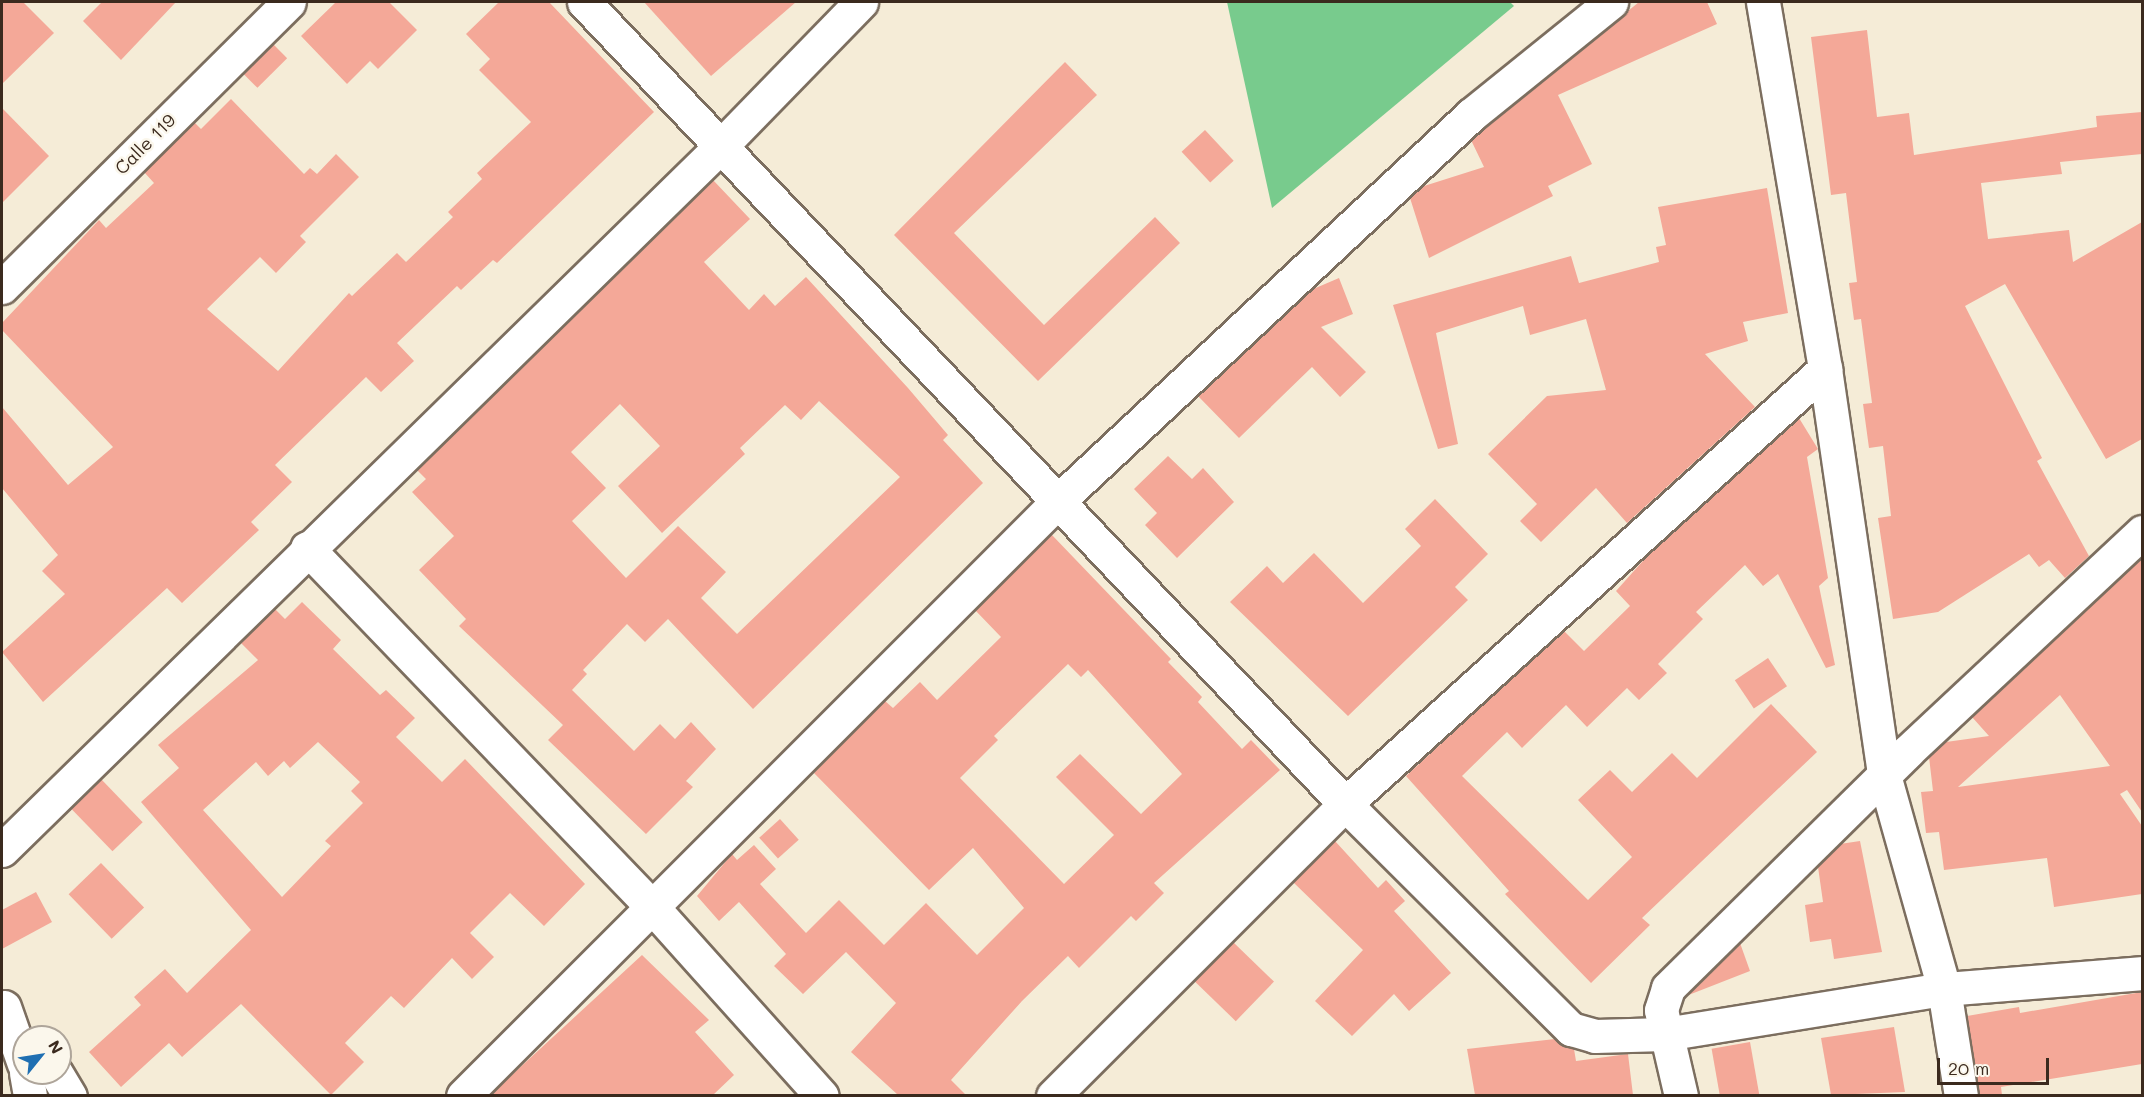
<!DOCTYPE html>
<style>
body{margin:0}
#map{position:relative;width:2144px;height:1097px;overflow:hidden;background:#f5ecd7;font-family:Mali,sans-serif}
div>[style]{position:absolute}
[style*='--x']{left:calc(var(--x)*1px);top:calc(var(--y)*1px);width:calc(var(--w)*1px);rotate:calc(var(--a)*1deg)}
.green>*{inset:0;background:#78cb8d}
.building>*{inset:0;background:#f4a898;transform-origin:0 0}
.roads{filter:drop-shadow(2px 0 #7c6e5f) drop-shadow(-2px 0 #7c6e5f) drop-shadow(0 2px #7c6e5f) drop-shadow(0 -2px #7c6e5f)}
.minor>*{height:33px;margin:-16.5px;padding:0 16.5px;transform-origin:16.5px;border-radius:16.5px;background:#fff}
.tertiary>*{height:33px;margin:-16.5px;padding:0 16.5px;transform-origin:16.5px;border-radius:16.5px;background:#fff}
span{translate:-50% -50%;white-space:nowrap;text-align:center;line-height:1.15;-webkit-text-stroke:5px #fbf7ec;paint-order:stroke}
.street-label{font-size:18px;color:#3b2a1e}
.frame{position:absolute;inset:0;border:3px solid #3b2a1e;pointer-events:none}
.north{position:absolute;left:12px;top:1025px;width:60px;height:60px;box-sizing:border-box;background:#fbf7ec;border:2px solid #aea59a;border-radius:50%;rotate:60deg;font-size:16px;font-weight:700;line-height:24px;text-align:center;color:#3b2a1e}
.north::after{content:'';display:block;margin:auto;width:21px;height:27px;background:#1f6fb2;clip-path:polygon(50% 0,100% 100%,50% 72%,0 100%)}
.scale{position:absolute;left:1937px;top:1058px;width:112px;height:27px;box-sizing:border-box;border:3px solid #3b2a1e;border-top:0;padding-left:8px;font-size:18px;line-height:21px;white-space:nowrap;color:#3b2a1e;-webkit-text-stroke:4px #fbf7ec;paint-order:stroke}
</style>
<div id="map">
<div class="green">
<div style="clip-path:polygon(1227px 2px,1510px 2px,1514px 6px,1272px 208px)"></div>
</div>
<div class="building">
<div style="clip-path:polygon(2px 2px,23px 2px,54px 33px,2px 84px)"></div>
<div style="clip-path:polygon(102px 2px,176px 2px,121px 60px,83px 21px)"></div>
<div style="clip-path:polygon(336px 2px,389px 2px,417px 30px,378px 69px,370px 61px,347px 84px,301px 36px)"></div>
<div style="clip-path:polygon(499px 2px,549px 2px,654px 112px,497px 263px,493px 260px,461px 290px,457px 286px,397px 343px,414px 361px,381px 392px,366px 377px,275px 465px,292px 482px,251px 522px,259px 530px,182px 603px,167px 588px,43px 702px,2px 652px,65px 594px,42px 571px,58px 555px,2px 488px,2px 407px,68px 485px,113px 447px,2px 330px,2px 323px,99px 220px,106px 228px,154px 183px,144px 172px,194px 122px,201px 129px,231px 99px,304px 174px,310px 168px,317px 174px,336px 154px,359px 177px,300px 236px,306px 242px,276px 273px,260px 257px,207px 309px,278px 371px,349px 293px,352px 296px,397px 253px,406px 262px,453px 217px,448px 212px,482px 179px,477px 173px,531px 122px,479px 70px,490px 59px,466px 34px)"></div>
<div style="clip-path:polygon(644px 2px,796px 2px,711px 76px)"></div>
<div style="clip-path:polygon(1639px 2px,1707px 2px,1717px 24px,1558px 95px,1592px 164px,1548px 186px,1553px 196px,1429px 258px,1410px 198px,1421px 187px,1484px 167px,1471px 140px)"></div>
<div style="clip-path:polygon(1867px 30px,1877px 117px,1909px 113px,1914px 155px,2097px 127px,2096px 116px,2142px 112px,2142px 154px,2060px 162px,2062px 174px,1981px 183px,1988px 239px,2069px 230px,2073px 262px,2142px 222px,2142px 439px,2106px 459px,2005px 284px,1965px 306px,2042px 458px,2037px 461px,2089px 556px,2065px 578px,2049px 560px,2039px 567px,2029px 554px,1938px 612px,1893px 619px,1878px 518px,1891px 516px,1883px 446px,1869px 448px,1863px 404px,1872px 403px,1861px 319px,1854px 320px,1849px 283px,1857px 282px,1846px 193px,1831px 195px,1811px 37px)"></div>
<div style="left:273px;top:44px;width:20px;height:42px;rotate:45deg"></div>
<div style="clip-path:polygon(1065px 62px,1097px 95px,954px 233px,1044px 325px,1155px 217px,1180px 243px,1038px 381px,894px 235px)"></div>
<div style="clip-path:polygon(2px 108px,49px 156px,2px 203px)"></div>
<div style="left:1205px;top:130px;width:42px;height:32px;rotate:47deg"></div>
<div style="clip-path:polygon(evenodd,713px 180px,750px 219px,704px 262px,749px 310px,764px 294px,775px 306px,806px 277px,908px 388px,948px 435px,943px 440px,983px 483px,753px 709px,668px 619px,645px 642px,627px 624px,583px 670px,587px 674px,572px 690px,634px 751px,660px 724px,675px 739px,691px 722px,716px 749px,686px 781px,693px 787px,646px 834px,548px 740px,563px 725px,459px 626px,466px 619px,419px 570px,454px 536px,412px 492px,426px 479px,417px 470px,713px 180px,819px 401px,900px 477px,737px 634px,701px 598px,726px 572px,678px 526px,626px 578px,572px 521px,606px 488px,571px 452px,620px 404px,660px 446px,618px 486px,662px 533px,745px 454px,740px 448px,785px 405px,801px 420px,819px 401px)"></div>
<div style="clip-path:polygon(1767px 188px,1788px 313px,1743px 322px,1748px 341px,1705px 354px,1755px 407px,1627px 523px,1596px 488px,1541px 542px,1520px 521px,1537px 504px,1488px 454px,1547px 396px,1606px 390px,1586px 319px,1530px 335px,1523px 306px,1436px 333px,1458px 444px,1438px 449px,1393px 305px,1571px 256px,1579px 283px,1659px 262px,1656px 247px,1666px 245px,1658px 207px)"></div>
<div style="clip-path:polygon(1339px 278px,1353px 314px,1321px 327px,1366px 372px,1340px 397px,1312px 367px,1239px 438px,1198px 396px,1311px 290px)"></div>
<div style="clip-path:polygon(1799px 418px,1818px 449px,1807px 457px,1828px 578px,1819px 586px,1835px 665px,1826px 668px,1778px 574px,1763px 586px,1745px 565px,1696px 612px,1703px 619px,1658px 664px,1667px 673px,1639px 700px,1627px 688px,1587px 727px,1566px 705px,1522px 748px,1507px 732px,1462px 776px,1588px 900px,1632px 857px,1578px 800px,1610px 770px,1632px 792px,1672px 753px,1697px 778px,1771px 704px,1817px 752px,1642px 918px,1650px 925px,1591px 983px,1505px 894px,1509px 891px,1406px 776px,1564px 631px,1584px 651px,1630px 606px,1616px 591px,1650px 553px)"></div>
<div style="clip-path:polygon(1168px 456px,1192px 479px,1203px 468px,1234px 502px,1177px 558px,1145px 525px,1157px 513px,1134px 489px)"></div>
<div style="clip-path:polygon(1435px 499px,1488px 554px,1455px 587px,1468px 600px,1348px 716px,1230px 602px,1267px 566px,1283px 583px,1314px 553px,1363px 603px,1421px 546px,1405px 529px)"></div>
<div style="clip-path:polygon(evenodd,1051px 534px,1171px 659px,1168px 662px,1202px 697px,1198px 702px,1242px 749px,1251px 740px,1280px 770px,1154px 883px,1164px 893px,1136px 921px,1131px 916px,1079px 968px,1068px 956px,1022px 1001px,951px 1080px,966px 1095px,898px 1095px,851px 1052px,896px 1003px,846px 952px,803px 994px,774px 966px,786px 954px,739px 902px,719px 921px,697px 896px,732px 854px,737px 860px,754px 845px,776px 869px,760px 884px,806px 933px,839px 900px,884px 945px,926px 903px,977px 955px,1024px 908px,973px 848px,929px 890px,814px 773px,885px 701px,893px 708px,920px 682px,937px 700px,1001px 637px,975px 610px,1051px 534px,1068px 664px,1081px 677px,1088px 670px,1182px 774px,1141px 814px,1080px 754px,1056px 777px,1114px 835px,1064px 884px,960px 778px,998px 740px,994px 736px,1068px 664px)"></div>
<div style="clip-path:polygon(evenodd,2142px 557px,2142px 812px,2127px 790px,2120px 794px,2142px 826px,2142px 894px,2054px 907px,2047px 858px,1944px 870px,1939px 832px,1926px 833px,1921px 792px,1933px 791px,1929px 757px,1946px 742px,1989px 736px,1972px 717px,2142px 557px,2060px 695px,2110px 766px,1958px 787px,2000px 749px,2060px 695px)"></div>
<div style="clip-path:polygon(evenodd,302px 602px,341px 640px,333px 649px,380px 695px,386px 690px,415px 718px,396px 737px,442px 782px,465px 759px,585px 884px,544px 926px,510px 893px,470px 933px,494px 957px,472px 979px,452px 958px,404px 1008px,391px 996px,345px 1043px,364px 1062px,331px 1095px,241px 1004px,182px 1057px,169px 1043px,121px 1087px,89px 1052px,141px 1005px,134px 997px,165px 969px,187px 993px,251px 930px,141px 802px,179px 768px,158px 745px,258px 660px,241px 643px,275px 609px,285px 619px,302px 602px,318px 742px,360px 782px,351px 791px,363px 803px,325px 841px,331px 846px,282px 897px,203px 810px,256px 762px,268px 776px,284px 761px,290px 768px,318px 742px)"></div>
<div style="left:1768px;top:658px;width:34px;height:40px;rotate:56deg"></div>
<div style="left:101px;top:779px;width:60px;height:42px;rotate:46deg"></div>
<div style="left:780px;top:819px;width:28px;height:28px;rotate:48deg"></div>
<div style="clip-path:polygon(1335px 841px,1378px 888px,1386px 880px,1405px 901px,1394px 911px,1451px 973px,1409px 1011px,1394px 994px,1352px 1036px,1315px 1001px,1363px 950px,1293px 882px)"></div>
<div style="clip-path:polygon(1860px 841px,1882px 952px,1834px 959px,1831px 939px,1810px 942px,1805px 905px,1823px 902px,1818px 867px,1840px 844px)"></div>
<div style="left:101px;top:863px;width:62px;height:45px;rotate:46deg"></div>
<div style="clip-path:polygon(36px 892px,52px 922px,2px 949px,2px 910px)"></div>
<div style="left:1233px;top:942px;width:57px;height:55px;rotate:44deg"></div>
<div style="clip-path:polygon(1740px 943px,1750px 971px,1686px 996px)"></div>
<div style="clip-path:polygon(642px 955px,709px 1020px,695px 1032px,734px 1075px,713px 1095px,490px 1095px)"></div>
<div style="clip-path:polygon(2142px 992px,2142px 1064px,2001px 1087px,2002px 1095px,1979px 1095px,1967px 1016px,2019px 1007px,2020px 1013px)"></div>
<div style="clip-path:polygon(1894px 1027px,1905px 1092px,1831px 1095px,1821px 1038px)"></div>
<div style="clip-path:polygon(1555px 1039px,1574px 1049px,1576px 1061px,1628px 1054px,1633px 1095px,1475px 1095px,1467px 1049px)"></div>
<div style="left:1750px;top:1042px;width:54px;height:39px;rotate:80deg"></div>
</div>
<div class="roads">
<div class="minor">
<div style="--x:584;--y:2;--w:1106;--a:46.5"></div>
<div style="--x:1345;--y:804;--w:319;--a:44.9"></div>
<div style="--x:1571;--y:1029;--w:25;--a:16"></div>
<div style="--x:1595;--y:1036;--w:70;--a:-1.6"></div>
<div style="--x:1665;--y:1034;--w:283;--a:-9.2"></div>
<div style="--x:1944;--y:989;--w:199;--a:-4.6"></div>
<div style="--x:1763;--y:2;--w:372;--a:80.4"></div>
<div style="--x:1825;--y:369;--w:410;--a:81.7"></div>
<div style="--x:1884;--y:775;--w:222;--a:74.3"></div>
<div style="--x:1944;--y:989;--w:108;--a:81"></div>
<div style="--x:2;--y:287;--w:404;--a:-44.8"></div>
<div style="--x:307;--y:548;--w:501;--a:46.13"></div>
<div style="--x:654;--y:909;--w:251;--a:48.1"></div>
<div style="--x:2;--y:850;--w:1009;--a:-44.4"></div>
<div style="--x:723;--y:144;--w:198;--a:-45.8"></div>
<div style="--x:463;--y:1096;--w:839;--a:-45"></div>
<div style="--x:1056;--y:503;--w:568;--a:-43.07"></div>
<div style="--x:1471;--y:115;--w:180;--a:-38.9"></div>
<div style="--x:1053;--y:1096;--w:413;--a:-45"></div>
<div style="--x:1345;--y:804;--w:648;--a:-42.18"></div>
<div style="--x:1681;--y:1096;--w:88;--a:-103.1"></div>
<div style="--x:1661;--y:1010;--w:23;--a:-72"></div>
<div style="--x:1668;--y:988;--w:336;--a:-44.6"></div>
<div style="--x:1907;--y:752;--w:322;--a:-43.1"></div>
</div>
<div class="tertiary">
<div style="--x:4;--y:1007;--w:60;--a:70.7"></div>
<div style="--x:26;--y:1073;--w:23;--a:80"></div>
<div style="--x:56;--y:1073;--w:27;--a:59"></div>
</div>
</div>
<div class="street-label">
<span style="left:145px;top:144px;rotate:-45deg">Calle 119</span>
</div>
<div class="frame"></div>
<div class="north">N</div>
<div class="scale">20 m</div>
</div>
